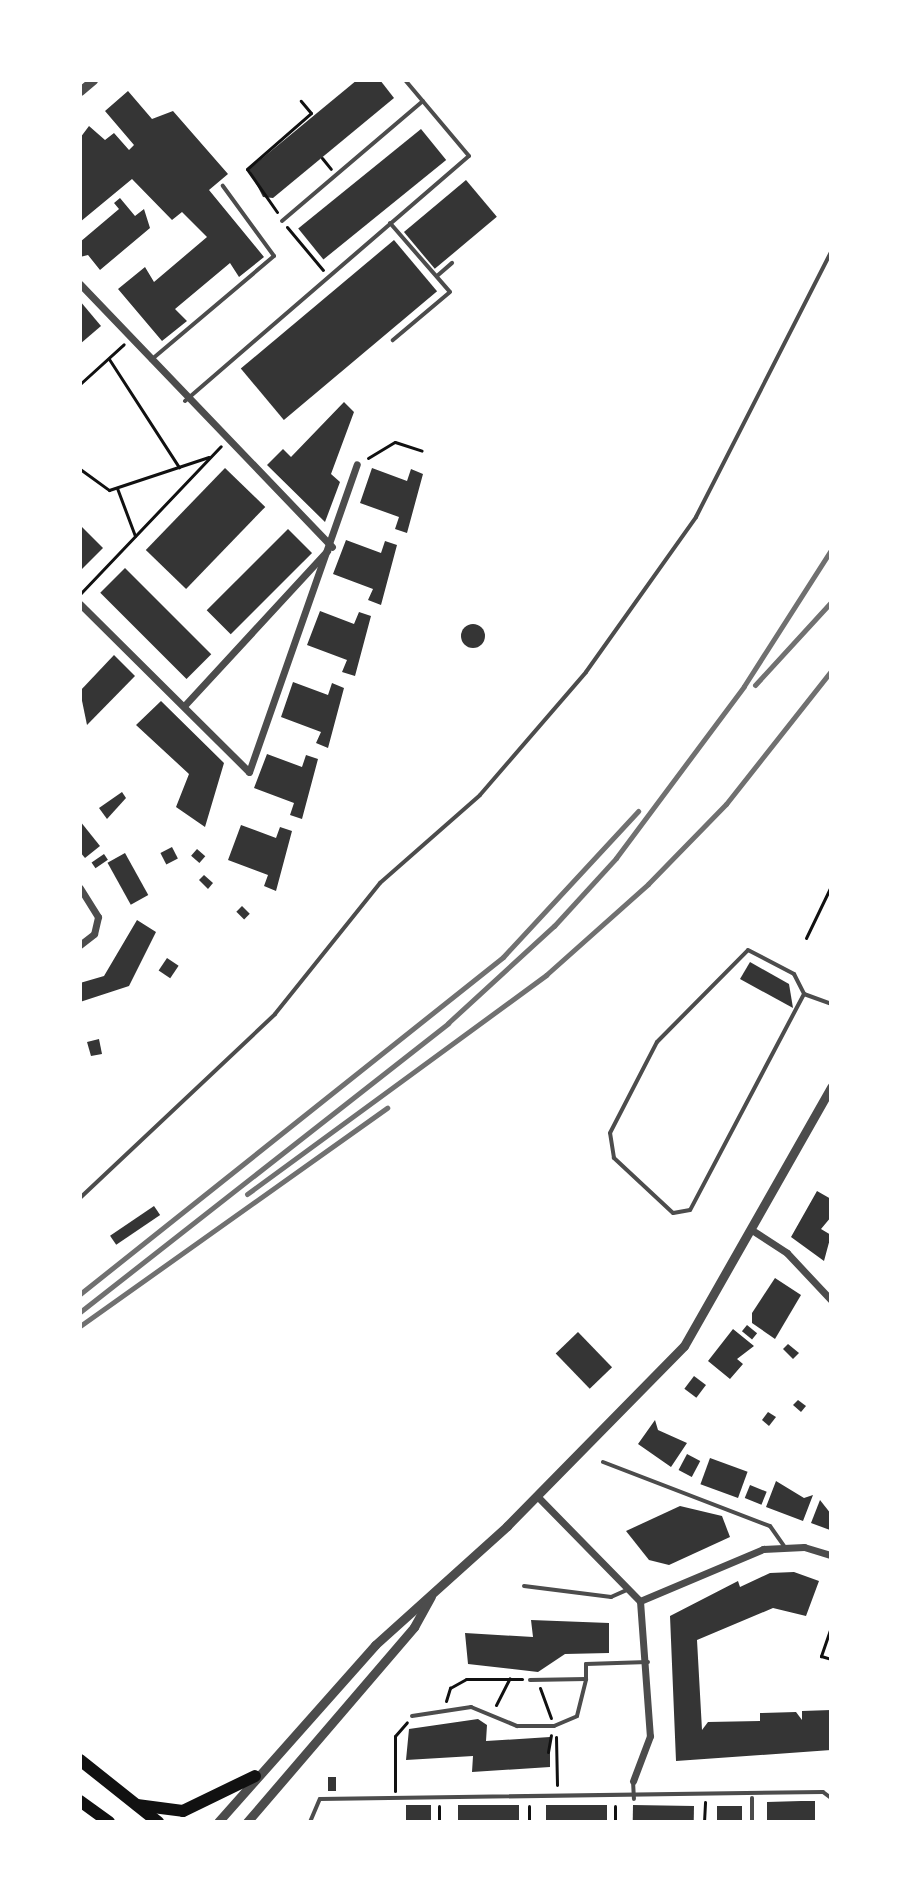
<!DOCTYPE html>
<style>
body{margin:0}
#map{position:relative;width:911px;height:1902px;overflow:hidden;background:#fff;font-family:Ubuntu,sans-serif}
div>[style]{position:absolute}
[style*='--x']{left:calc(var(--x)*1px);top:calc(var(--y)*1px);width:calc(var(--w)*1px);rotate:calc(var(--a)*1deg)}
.building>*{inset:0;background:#353535;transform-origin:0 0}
.round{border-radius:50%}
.path>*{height:3px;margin:-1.5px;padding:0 1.5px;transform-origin:1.5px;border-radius:1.5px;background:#111}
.service>*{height:4px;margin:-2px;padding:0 2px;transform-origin:2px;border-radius:2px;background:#4c4c4c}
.minor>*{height:7px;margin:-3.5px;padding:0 3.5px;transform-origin:3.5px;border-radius:3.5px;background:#4c4c4c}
.tertiary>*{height:9px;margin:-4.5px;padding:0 4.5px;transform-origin:4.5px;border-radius:4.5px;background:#4c4c4c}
.trunk>*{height:12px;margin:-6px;padding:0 6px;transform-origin:6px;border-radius:6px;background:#111}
.rail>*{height:5px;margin:-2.5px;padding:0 2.5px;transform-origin:2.5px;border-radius:2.5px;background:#707070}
span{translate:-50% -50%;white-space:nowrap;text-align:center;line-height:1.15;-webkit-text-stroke:8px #fff;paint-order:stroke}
.frame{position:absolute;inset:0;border:82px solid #fff;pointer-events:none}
</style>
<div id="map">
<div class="building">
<div style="clip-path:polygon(357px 80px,380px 80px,394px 98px,273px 198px,263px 197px,249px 169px)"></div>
<div style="clip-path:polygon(128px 91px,152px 119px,173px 111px,228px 174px,209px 190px,264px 257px,239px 277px,230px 263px,175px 309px,187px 321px,162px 341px,118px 289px,145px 267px,154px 282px,207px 237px,182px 212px,172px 220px,132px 179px,80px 222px,80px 138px,89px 126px,105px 140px,114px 133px,129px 150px,134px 145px,105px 111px)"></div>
<div style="left:421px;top:129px;width:40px;height:158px;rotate:51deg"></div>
<div style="left:466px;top:180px;width:48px;height:81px;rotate:50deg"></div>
<div style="clip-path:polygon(120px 198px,135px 216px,144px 209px,150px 228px,100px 270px,88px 255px,80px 257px,80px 242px,119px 209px,114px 203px)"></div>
<div style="left:394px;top:240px;width:67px;height:200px;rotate:50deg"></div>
<div style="clip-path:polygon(80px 301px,101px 326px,80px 344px)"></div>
<div style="clip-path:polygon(344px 402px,354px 412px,331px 474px,340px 482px,325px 522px,267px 465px,283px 449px,291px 457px)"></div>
<div style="left:225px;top:468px;width:56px;height:114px;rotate:44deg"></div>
<div style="clip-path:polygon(372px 468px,407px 481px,411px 469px,423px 474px,407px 533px,395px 529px,399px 517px,360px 503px)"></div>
<div style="clip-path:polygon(80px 525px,103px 548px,80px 571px)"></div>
<div style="left:288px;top:529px;width:34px;height:115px;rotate:45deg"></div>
<div style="clip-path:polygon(346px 540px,381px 553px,385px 541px,397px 545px,381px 605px,368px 600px,373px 589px,333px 574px)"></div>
<div style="left:125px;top:568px;width:122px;height:35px;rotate:45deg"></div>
<div style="clip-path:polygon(320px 611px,354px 624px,359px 612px,371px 616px,355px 676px,342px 672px,347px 660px,307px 645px)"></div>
<div class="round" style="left:461px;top:624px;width:24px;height:24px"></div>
<div style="clip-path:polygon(114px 655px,135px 676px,87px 725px,80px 691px)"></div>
<div style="clip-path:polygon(293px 682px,328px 695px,332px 683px,344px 688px,328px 748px,316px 743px,321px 732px,281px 717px)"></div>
<div style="clip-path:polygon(161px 701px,224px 763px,205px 827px,176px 807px,189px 774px,136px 725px)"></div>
<div style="clip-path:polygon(267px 754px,302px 767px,306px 755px,318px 759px,302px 819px,290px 815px,294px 803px,254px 788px)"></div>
<div style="clip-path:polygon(122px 792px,126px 798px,107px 819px,99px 808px)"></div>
<div style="clip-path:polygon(80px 821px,100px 846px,85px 858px,80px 852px)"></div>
<div style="clip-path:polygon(241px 825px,276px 838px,280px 827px,292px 831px,276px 891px,264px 886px,268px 875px,228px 860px)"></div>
<div style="left:172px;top:847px;width:13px;height:13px;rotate:63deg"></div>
<div style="left:197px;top:849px;width:11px;height:9px;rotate:41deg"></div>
<div style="left:125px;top:853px;width:48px;height:20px;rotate:61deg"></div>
<div style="left:104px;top:854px;width:7px;height:15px;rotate:56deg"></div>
<div style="clip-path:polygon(204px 875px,213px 883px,208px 889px,199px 880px)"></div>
<div style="left:242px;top:906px;width:11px;height:8px;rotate:45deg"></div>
<div style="clip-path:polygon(137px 920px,156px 932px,129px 986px,80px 1002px,80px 983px,104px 976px)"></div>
<div style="left:167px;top:958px;width:14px;height:15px;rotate:34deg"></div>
<div style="clip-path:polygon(750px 962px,789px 984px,793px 1008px,740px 979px)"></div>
<div style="clip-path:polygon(99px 1039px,102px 1054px,91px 1056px,87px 1042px)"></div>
<div style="clip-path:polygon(817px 1191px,831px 1199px,831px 1217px,821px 1229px,831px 1235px,824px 1261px,791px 1237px)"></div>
<div style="left:154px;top:1206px;width:11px;height:53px;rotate:56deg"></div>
<div style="clip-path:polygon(775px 1278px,801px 1295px,775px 1339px,752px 1323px,752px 1313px)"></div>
<div style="left:747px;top:1325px;width:13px;height:8px;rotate:39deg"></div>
<div style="clip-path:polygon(733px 1329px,754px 1346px,737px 1359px,743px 1364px,730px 1379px,708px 1361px)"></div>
<div style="left:578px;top:1332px;width:49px;height:31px;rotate:46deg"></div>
<div style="clip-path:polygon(788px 1344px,799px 1353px,793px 1359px,783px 1349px)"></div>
<div style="left:694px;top:1376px;width:15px;height:16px;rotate:37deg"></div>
<div style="clip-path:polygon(798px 1400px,806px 1406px,801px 1412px,793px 1405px)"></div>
<div style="clip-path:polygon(768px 1412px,776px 1417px,769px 1426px,762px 1420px)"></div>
<div style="clip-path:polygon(655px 1420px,658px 1430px,687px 1443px,671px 1467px,638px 1444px)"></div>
<div style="left:687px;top:1454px;width:15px;height:18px;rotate:28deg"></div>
<div style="left:710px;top:1458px;width:40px;height:28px;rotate:20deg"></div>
<div style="clip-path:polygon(776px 1481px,804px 1498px,813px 1495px,803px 1521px,766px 1507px)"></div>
<div style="left:750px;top:1485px;width:18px;height:14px;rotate:22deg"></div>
<div style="clip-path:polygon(820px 1500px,831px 1514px,830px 1530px,811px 1523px)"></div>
<div style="clip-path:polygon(680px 1506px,722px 1516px,730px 1537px,669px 1565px,649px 1560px,626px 1531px)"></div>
<div style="clip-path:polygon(794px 1572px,819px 1581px,806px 1616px,773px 1608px,697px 1640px,702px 1730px,708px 1722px,760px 1721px,760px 1713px,796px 1712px,802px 1720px,802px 1711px,831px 1710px,831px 1750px,676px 1761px,670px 1616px,738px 1581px,740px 1587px,770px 1573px)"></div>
<div style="clip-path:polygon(531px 1620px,609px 1623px,609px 1653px,565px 1654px,538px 1672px,468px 1664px,465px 1633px,533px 1637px)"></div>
<div style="clip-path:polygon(478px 1719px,487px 1725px,486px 1741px,550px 1737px,550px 1767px,472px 1772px,473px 1756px,406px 1760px,409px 1729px)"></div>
<div style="left:328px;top:1777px;width:8px;height:14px"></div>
<div style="clip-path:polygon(801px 1801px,815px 1801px,815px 1822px,767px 1822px,767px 1802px)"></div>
<div style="left:406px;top:1805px;width:25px;height:17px"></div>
<div style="left:458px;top:1805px;width:61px;height:17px"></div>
<div style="left:546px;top:1805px;width:61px;height:17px"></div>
<div style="left:633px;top:1805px;width:61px;height:17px;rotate:1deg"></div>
<div style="left:717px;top:1806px;width:25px;height:16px"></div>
</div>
<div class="path">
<div style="--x:322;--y:158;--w:14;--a:51"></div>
<div style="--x:277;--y:212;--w:52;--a:-124.9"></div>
<div style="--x:247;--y:169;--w:85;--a:-41.2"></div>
<div style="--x:311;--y:113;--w:16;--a:-130"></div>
<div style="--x:287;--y:227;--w:56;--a:50.1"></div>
<div style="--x:109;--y:359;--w:129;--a:57.1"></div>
<div style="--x:80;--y:384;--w:59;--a:-42.3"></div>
<div style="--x:368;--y:458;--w:31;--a:-31"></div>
<div style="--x:395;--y:442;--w:28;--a:18"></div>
<div style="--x:80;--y:469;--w:36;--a:36"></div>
<div style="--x:109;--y:490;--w:105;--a:-18.3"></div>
<div style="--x:117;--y:488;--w:51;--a:69.4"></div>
<div style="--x:80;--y:594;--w:204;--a:-46.4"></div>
<div style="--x:806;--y:938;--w:58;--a:-64.3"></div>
<div style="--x:831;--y:1627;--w:31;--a:109"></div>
<div style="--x:821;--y:1656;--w:10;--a:17"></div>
<div style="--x:540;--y:1688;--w:32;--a:70"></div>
<div style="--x:446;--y:1701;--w:14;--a:-73"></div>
<div style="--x:450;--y:1688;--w:18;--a:-29"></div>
<div style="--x:466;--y:1679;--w:56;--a:0"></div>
<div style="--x:496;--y:1705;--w:30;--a:-63"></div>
<div style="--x:556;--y:1737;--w:48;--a:88.8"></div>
<div style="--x:548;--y:1752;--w:17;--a:-80"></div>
<div style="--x:395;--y:1791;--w:55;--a:-90"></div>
<div style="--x:395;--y:1736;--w:18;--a:-49"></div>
<div style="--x:529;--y:1806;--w:16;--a:90"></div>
<div style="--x:615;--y:1806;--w:16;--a:90"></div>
<div style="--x:439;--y:1822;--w:16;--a:-90"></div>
<div style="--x:704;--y:1822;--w:20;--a:-87"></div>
</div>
<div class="service">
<div style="--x:282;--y:221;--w:185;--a:-40.4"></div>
<div style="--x:390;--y:223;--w:91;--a:49"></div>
<div style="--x:450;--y:292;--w:75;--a:139.9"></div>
<div style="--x:437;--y:276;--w:20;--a:-41"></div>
<div style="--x:151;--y:360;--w:161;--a:-40.2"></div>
<div style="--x:274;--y:256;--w:87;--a:-126.1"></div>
<div style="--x:185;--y:401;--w:375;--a:-40.8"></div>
<div style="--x:469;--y:156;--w:99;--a:-130.1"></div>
<div style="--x:804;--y:994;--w:244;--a:117.8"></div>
<div style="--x:690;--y:1210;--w:17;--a:170"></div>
<div style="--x:673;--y:1213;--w:81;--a:-137"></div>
<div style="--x:614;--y:1158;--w:25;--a:-99"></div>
<div style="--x:610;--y:1133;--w:102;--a:-62.7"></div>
<div style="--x:657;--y:1042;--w:129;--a:-45.3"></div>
<div style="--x:748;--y:950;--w:52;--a:27.6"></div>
<div style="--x:794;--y:974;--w:22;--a:63"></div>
<div style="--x:804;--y:994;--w:29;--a:20"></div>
<div style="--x:80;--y:1198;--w:268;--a:-43.3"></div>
<div style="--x:275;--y:1014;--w:168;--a:-51.3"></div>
<div style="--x:380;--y:883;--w:133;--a:-41.3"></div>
<div style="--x:480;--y:795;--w:162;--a:-49.2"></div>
<div style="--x:586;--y:672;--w:190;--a:-54.6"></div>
<div style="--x:696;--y:517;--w:297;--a:-63"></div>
<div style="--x:603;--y:1462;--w:179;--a:21"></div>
<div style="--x:770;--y:1526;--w:24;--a:55"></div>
<div style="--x:524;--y:1586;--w:88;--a:7.2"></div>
<div style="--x:611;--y:1597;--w:20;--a:-24"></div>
<div style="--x:530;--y:1680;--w:56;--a:-1"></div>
<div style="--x:586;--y:1679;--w:15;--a:-90"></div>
<div style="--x:586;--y:1664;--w:62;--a:-1.8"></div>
<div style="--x:412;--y:1716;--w:60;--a:-8.7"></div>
<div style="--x:471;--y:1707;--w:50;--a:22.4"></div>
<div style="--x:517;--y:1726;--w:37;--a:0"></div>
<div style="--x:554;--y:1726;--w:25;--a:-23"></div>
<div style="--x:577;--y:1716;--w:38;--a:-76"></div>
<div style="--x:633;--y:1781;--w:18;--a:87"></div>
<div style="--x:752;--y:1798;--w:24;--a:90"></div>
<div style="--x:310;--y:1822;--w:25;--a:-67"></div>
<div style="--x:320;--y:1799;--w:503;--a:-0.8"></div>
<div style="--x:823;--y:1792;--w:10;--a:37"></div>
</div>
<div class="minor">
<div style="--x:80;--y:284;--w:364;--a:46.2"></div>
<div style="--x:80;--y:604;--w:238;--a:44.8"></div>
<div style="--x:249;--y:772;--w:326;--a:-70.7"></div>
<div style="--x:184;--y:706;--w:211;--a:-47.3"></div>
<div style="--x:80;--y:888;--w:34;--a:58"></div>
<div style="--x:98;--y:917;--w:17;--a:103"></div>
<div style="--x:94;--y:934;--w:18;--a:142"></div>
<div style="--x:755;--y:1232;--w:38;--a:33"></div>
<div style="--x:787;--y:1253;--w:64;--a:46.9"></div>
<div style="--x:537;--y:1496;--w:147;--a:45.6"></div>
<div style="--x:640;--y:1601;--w:135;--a:85.8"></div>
<div style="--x:650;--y:1736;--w:48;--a:110.7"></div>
<div style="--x:640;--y:1601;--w:134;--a:-22.9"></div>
<div style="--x:763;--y:1549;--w:41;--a:-2.8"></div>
<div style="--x:804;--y:1547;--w:28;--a:17"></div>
</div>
<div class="tertiary">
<div style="--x:80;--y:91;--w:17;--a:-40"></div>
<div style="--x:218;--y:1822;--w:237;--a:-48.4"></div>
<div style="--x:375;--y:1645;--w:178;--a:-42"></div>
<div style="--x:507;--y:1526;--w:252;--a:-45.5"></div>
<div style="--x:684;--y:1346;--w:298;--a:-60.4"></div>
<div style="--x:247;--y:1822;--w:257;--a:-49.4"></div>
<div style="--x:414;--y:1627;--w:35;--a:-61"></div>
</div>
<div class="trunk">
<div style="--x:80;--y:1760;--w:100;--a:38.5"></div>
<div style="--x:80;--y:1801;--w:36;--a:36"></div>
<div style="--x:137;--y:1805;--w:46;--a:7.4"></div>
<div style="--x:183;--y:1811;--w:80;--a:-25.9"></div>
</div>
<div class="rail">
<div style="--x:755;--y:685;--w:113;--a:-47.5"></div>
<div style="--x:247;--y:1194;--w:371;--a:-36.2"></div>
<div style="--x:546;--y:975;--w:137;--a:-41.7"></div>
<div style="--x:648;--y:884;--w:112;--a:-45.7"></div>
<div style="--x:726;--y:804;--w:169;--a:-51.7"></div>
<div style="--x:80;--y:1294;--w:541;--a:-38.54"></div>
<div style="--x:503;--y:957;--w:199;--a:-47.2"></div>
<div style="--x:80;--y:1312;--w:468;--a:-38.1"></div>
<div style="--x:448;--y:1023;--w:144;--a:-42.5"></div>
<div style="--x:554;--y:926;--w:92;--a:-47.6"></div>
<div style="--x:616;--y:858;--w:214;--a:-53.3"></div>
<div style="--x:744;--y:686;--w:161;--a:-57.4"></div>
<div style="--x:80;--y:1326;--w:377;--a:-35.4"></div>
</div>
<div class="frame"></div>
</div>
